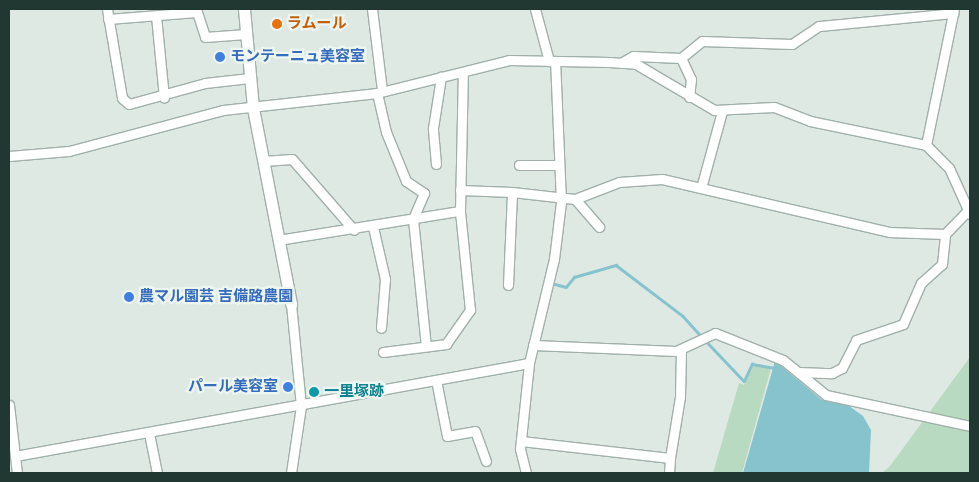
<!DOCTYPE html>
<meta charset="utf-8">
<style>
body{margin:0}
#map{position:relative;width:979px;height:482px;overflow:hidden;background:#dee9e4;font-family:"Work Sans","Noto Sans JP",sans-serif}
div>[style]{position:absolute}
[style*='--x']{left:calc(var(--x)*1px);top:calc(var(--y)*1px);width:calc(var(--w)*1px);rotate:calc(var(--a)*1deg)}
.green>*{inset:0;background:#b7dac0}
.water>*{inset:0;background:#87c3cd}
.stream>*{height:2.5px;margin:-1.25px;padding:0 1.25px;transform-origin:1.25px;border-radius:1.25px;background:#87c3cd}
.roads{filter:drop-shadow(1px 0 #a1b0ab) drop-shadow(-1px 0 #a1b0ab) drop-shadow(0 1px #a1b0ab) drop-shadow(0 -1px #a1b0ab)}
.minor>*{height:9px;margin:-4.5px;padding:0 4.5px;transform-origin:4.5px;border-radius:4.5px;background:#fff}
.tertiary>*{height:11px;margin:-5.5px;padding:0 5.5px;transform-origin:5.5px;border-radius:5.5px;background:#fff}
.dots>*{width:14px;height:14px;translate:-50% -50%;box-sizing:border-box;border:2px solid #eef6f2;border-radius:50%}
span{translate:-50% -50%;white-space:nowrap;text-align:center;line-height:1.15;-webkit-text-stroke:4.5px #eef6f2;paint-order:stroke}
.food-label{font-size:15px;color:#c56008;font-weight:700}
.left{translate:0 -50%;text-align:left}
.shop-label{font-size:15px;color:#366cbe;font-weight:700}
.right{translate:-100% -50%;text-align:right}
.culture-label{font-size:15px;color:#0d838f;font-weight:700}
.frame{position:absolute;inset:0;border:10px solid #203831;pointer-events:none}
</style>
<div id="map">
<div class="green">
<div style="clip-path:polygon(970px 357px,970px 473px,882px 473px,890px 466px)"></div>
<div style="clip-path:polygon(759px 365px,771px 368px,742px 473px,713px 473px,739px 383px,744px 385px,753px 367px)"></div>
</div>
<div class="water">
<div style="clip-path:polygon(775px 361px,822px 400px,849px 406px,863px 416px,871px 430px,869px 473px,743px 473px)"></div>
</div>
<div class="stream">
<div style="--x:555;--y:284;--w:11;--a:15"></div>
<div style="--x:566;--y:287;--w:13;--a:-51"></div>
<div style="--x:574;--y:277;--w:44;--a:-15.9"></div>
<div style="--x:616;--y:265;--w:84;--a:37.3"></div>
<div style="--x:683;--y:316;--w:28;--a:48"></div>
<div style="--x:706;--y:341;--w:55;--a:46.5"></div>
<div style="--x:744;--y:381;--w:19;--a:-65"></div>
<div style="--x:752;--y:364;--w:23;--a:10"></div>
</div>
<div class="roads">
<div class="minor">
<div style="--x:107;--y:9;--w:90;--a:80.4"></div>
<div style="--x:122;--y:98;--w:9;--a:41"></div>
<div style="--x:129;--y:104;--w:79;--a:-15.4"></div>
<div style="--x:205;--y:83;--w:45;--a:-6.3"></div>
<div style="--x:372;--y:9;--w:83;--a:83"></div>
<div style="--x:535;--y:9;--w:54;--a:74.9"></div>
<div style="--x:156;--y:16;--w:82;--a:84.4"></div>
<div style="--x:108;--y:19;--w:89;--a:-4.5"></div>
<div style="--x:197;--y:12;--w:26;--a:72"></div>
<div style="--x:205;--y:37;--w:41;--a:-4.2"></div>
<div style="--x:681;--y:58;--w:23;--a:65"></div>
<div style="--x:691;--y:79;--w:18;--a:96"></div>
<div style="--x:621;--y:63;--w:14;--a:-30"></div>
<div style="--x:633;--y:56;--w:48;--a:2.4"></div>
<div style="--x:681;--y:58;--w:27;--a:-39"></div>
<div style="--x:702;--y:41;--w:90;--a:1.9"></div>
<div style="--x:792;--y:44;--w:32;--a:-34"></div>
<div style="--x:819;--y:26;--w:135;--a:-5.5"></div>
<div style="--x:377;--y:93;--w:40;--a:77"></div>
<div style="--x:386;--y:132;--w:53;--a:67.8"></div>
<div style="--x:406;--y:181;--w:22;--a:34"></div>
<div style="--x:424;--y:193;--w:28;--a:113"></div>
<div style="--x:413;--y:219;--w:128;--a:84.2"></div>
<div style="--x:926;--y:145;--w:139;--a:-78.4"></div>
<div style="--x:9;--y:156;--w:60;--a:-4.8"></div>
<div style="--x:69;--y:151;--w:159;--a:-14.9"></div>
<div style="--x:223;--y:110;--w:155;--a:-6.3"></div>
<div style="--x:377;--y:93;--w:136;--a:-14"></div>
<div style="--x:509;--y:60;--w:100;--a:1.1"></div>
<div style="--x:609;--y:62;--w:27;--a:4"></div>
<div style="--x:636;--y:64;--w:91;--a:30.5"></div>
<div style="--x:714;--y:110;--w:60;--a:-2.9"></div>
<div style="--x:774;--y:107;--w:39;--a:21"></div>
<div style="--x:810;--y:121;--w:118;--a:11.7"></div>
<div style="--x:926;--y:145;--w:33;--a:45"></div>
<div style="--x:949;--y:168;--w:51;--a:65.5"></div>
<div style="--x:263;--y:161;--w:29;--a:-4"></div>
<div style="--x:292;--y:159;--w:94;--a:48.9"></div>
<div style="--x:436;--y:164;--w:36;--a:-95"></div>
<div style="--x:433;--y:128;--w:52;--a:-81.1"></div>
<div style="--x:519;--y:165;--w:40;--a:0"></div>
<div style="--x:701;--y:188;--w:80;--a:-74.7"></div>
<div style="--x:460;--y:190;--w:52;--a:2.2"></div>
<div style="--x:575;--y:199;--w:37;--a:49"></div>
<div style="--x:373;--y:227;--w:53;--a:77"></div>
<div style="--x:385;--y:279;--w:49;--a:94.7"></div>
<div style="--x:278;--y:240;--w:184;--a:-9.1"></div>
<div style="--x:508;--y:285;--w:93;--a:-87.5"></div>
<div style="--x:512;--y:192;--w:63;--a:6.3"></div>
<div style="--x:575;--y:199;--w:47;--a:-21.1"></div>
<div style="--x:619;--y:182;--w:43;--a:-4"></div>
<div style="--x:662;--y:179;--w:233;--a:13.1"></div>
<div style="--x:889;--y:232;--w:56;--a:2"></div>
<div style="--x:291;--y:304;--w:102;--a:84.4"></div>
<div style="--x:301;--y:406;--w:68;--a:98.5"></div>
<div style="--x:533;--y:345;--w:143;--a:2.4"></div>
<div style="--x:676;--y:351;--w:43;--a:-24.8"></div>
<div style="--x:715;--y:333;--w:73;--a:21.7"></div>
<div style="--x:783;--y:360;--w:55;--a:39.1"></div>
<div style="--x:826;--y:395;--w:147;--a:12.1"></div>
<div style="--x:383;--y:352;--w:64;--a:-7.2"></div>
<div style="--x:446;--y:344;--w:42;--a:-54.8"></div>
<div style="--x:470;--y:310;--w:100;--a:-95.8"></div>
<div style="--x:460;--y:211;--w:139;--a:-88.8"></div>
<div style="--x:798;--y:372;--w:34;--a:2"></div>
<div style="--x:832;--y:373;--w:11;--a:-27"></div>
<div style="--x:842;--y:368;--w:31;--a:-63"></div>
<div style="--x:856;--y:340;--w:50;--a:-18.8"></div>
<div style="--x:903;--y:324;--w:45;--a:-66.3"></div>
<div style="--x:921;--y:283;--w:28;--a:-42"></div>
<div style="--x:942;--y:264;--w:30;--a:-84"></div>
<div style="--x:945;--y:234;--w:33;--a:-46"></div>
<div style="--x:436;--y:380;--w:57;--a:78.9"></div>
<div style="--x:447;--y:436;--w:28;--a:-10"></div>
<div style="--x:475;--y:431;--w:32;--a:70"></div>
<div style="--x:9;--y:405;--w:68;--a:83.3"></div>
<div style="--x:149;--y:433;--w:41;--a:78.7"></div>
<div style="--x:521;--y:441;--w:150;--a:6.5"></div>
<div style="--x:670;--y:458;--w:62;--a:-80.7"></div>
<div style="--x:680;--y:397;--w:46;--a:-88.8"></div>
<div style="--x:15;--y:456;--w:522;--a:-10.26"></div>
<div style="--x:526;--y:473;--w:25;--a:-104"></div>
<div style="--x:520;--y:449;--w:86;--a:-84"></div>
<div style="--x:529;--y:363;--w:107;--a:-76.5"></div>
<div style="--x:554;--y:259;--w:57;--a:-83"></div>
<div style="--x:561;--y:202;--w:141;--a:-92.4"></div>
<div style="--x:669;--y:473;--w:15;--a:-86"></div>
</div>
<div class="tertiary">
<div style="--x:244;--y:9;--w:99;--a:84.8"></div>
<div style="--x:253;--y:108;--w:200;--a:79"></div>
</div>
</div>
<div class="dots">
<div style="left:277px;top:24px;background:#e8710a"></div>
<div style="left:220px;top:57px;background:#3f7fe0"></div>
<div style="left:129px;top:297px;background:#3f7fe0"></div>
<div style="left:288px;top:387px;background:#3f7fe0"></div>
<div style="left:314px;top:392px;background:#0f9aa8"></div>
</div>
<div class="food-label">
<span class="left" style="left:287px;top:24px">ラムール</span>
</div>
<div class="shop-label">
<span class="left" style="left:230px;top:57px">モンテーニュ美容室</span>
<span class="left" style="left:139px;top:297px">農マル園芸 吉備路農園</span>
<span class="right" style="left:278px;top:387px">パール美容室</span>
</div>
<div class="culture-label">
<span class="left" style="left:324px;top:392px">一里塚跡</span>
</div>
<div class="frame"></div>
</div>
